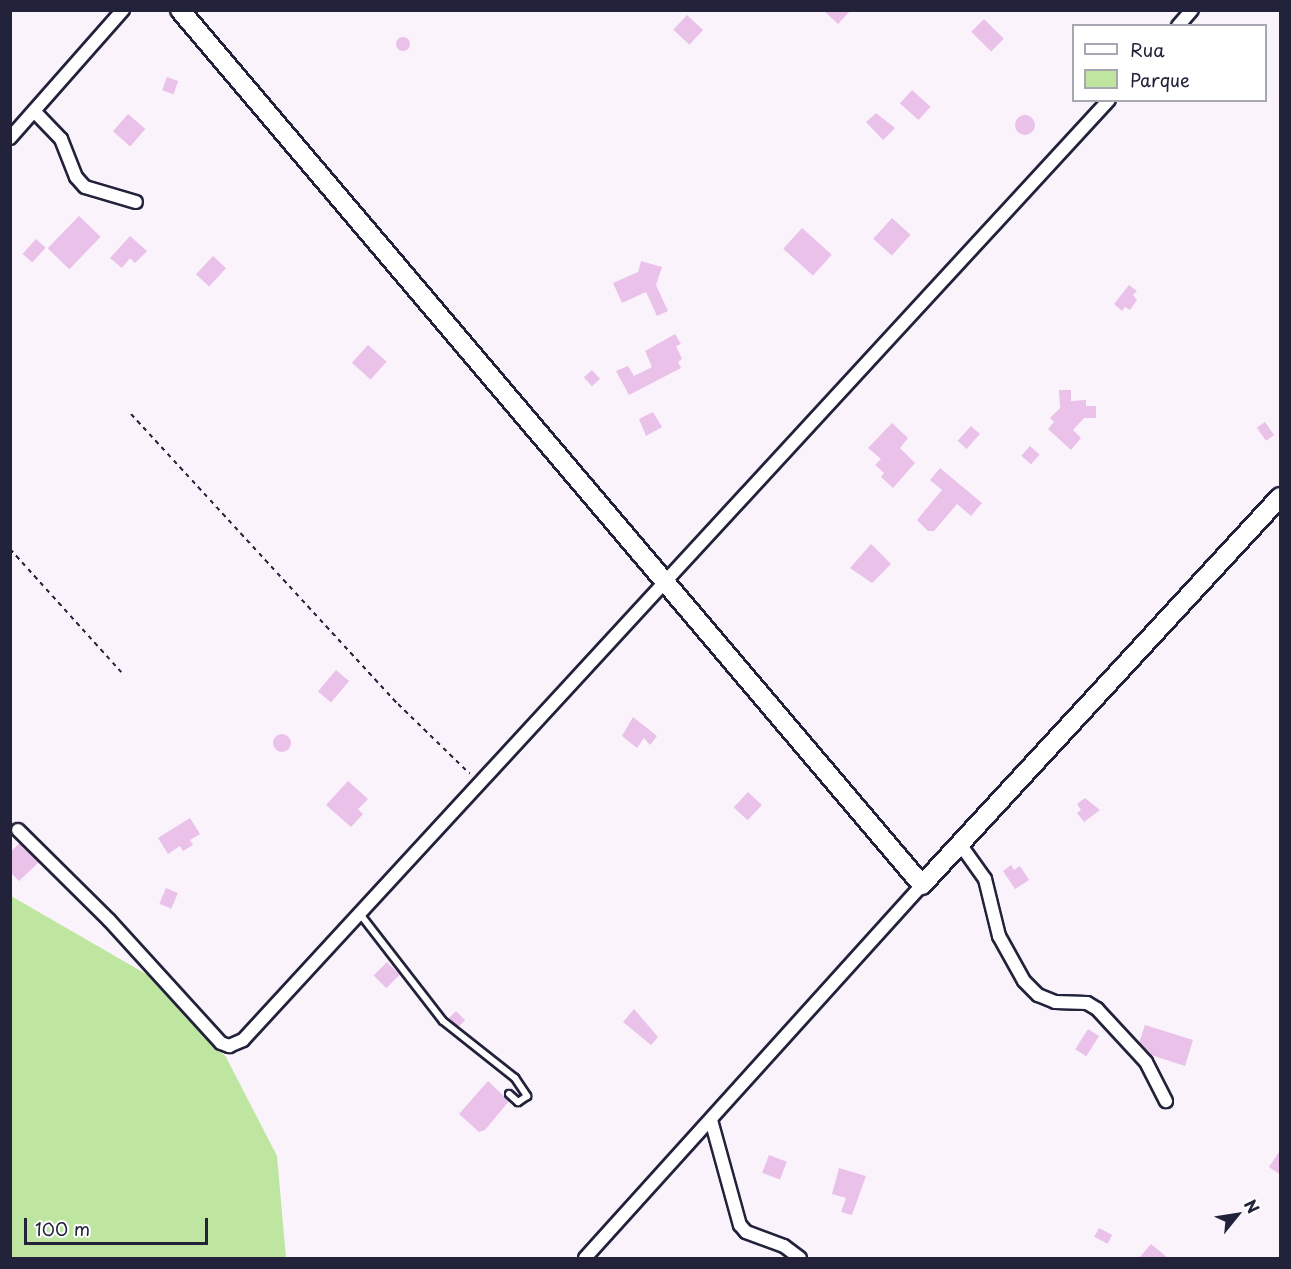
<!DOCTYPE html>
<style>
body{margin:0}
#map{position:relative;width:1291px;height:1269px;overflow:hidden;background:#fbf3fb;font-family:"Playpen Sans",sans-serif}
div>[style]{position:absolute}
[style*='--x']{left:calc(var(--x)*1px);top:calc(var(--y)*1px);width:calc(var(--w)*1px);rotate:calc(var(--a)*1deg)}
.green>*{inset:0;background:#bee6a1}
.building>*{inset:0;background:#e9c1e9;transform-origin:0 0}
.round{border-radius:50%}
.path>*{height:2px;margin-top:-1px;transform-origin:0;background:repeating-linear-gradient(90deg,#22223b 0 4.5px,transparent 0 9px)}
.roads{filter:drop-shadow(2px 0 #22223b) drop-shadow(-2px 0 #22223b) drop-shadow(0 2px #22223b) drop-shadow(0 -2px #22223b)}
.lane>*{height:6px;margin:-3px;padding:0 3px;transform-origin:3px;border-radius:3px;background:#fff}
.street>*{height:12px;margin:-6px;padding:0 6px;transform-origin:6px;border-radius:6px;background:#fff}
.secondary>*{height:18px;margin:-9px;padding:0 9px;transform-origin:9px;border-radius:9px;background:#fff}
span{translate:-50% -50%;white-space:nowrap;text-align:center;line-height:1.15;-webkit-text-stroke:4.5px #fff;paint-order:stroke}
.frame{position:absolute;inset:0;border:12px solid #22223b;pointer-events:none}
.legend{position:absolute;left:1072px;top:24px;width:195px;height:78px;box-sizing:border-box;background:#fff;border:2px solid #a7a7b1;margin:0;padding:8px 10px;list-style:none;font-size:18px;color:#22223b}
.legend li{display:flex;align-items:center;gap:12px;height:30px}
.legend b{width:30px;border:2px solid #a7a7b1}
.north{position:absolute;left:1207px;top:1185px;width:60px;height:60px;-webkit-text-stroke:4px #fff;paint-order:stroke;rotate:60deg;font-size:16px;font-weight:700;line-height:24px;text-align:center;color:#22223b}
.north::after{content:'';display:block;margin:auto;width:21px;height:27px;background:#22223b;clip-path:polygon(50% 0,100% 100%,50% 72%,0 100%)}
.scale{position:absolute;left:24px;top:1218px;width:184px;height:27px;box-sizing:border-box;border:3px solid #22223b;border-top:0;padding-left:8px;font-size:18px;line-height:21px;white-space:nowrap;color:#22223b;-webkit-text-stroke:4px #fff;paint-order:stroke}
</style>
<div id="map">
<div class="green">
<div style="clip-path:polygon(11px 896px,153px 978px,226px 1057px,277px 1156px,286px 1258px,11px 1258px)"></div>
</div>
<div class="building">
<div style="clip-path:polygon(823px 10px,851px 10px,838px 24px)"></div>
<div style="left:687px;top:15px;width:22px;height:20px;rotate:43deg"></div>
<div style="left:984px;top:19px;width:28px;height:18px;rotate:45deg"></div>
<div class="round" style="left:396px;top:37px;width:14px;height:14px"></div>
<div style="left:167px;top:77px;width:12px;height:14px;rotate:20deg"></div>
<div style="left:912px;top:90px;width:25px;height:18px;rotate:42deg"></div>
<div style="clip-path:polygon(876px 113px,895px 128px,883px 140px,866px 122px)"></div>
<div style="left:128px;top:114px;width:23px;height:23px;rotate:41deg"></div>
<div class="round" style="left:1015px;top:115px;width:20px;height:20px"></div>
<div style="left:79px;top:216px;width:30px;height:45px;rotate:44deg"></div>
<div style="left:892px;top:218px;width:25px;height:28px;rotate:42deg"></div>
<div style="left:802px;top:228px;width:40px;height:28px;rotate:42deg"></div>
<div style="clip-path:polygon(130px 236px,147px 251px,135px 263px,130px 258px,122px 268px,110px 258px)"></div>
<div style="left:36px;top:239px;width:13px;height:20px;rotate:42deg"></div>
<div style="left:213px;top:256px;width:18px;height:25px;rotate:43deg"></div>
<div style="clip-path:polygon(641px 261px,662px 267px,656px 285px,668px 311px,657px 316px,646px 292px,622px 303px,613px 283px,638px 272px)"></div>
<div style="clip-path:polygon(1129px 285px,1137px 291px,1133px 295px,1137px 300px,1130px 310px,1125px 307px,1122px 311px,1114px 304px)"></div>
<div style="clip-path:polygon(675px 334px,681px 344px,676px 346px,682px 359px,678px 362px,681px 368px,629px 395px,616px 371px,628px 366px,634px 376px,652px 367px,645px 351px)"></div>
<div style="left:368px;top:345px;width:25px;height:24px;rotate:42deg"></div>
<div style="left:592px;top:370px;width:12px;height:11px;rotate:48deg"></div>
<div style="clip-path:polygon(1059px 390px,1071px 390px,1071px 401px,1086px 400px,1086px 406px,1096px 406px,1096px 418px,1084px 418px,1073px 430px,1081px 438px,1071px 450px,1048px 429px,1054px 422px,1050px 418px,1060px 408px)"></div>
<div style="clip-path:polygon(653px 412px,662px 427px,646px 436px,639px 419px)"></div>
<div style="left:1265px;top:422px;width:16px;height:10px;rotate:55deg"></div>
<div style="clip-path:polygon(892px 423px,908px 438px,900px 448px,915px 463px,893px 488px,881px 477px,884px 473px,875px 465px,881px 459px,868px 448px)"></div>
<div style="left:971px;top:426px;width:12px;height:20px;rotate:42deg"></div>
<div style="left:1030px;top:446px;width:13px;height:13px;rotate:42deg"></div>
<div style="clip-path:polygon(940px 468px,982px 503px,971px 516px,957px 504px,934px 531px,928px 531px,917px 520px,942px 490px,930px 480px)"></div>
<div style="clip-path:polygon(871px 544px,891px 564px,872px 583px,850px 568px)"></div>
<div style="left:336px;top:670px;width:17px;height:28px;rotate:40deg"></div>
<div style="clip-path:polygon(633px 717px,657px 736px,650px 745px,644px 738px,637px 748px,622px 736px)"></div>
<div class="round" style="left:273px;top:734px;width:18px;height:18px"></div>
<div style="clip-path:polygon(348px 781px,368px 799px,358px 809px,363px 814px,351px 827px,326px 805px)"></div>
<div style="left:748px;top:792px;width:19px;height:21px;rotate:43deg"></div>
<div style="clip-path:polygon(1085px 798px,1100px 810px,1084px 822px,1077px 813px,1081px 810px,1077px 804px)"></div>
<div style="clip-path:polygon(190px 818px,200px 834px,190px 840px,193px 845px,183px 851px,180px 846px,168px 854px,158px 838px)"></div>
<div style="clip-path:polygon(20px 843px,39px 862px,19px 881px,10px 872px,10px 852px)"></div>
<div style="clip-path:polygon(1011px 865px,1014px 870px,1020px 866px,1029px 880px,1015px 889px,1003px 871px)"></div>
<div style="left:166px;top:888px;width:13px;height:17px;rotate:23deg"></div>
<div style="left:387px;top:962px;width:18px;height:19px;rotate:45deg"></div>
<div style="clip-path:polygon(634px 1009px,658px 1037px,651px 1045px,623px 1022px)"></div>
<div style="left:456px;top:1011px;width:13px;height:10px;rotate:45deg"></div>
<div style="clip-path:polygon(1145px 1025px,1193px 1040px,1185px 1066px,1151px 1055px,1139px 1043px)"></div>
<div style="left:1088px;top:1029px;width:13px;height:24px;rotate:32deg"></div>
<div style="clip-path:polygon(488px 1081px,509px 1101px,485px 1130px,479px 1132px,459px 1114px)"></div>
<div style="clip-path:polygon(1281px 1149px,1281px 1175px,1269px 1167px)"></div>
<div style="left:769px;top:1155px;width:19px;height:19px;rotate:21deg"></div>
<div style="clip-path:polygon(839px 1168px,866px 1176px,852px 1215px,841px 1212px,846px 1198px,832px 1194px)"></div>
<div style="left:1099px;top:1228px;width:15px;height:10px;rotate:28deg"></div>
<div style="clip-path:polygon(1151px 1244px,1168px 1258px,1139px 1258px)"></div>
</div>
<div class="path">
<div style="--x:131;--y:414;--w:394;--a:47.4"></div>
<div style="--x:398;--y:704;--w:100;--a:44.2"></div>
<div style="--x:10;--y:549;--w:166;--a:47.9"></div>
</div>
<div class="roads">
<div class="lane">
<div style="--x:360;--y:914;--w:135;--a:52.2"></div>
<div style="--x:443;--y:1021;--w:92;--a:38.4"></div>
<div style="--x:515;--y:1078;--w:22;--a:56"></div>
<div style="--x:527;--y:1096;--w:11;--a:146"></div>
<div style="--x:518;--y:1102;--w:12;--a:-138"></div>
</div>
<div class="street">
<div style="--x:1178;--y:26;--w:21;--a:-49"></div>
<div style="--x:34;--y:111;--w:39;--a:46"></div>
<div style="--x:61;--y:139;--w:41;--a:68.5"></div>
<div style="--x:76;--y:177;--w:13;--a:48"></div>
<div style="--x:85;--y:187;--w:53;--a:16.4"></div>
<div style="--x:10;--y:138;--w:171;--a:-48.6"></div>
<div style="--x:18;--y:830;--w:128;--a:44.7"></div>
<div style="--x:109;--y:920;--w:166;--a:47.7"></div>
<div style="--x:221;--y:1043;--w:9;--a:21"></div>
<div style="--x:229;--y:1046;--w:15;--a:-23"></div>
<div style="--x:243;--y:1040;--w:1278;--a:-47.35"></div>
<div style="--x:960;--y:844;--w:43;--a:54.5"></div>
<div style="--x:985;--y:879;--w:59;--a:76.2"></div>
<div style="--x:999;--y:936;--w:51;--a:60.9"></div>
<div style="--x:1024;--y:981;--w:20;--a:45"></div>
<div style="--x:1038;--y:995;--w:18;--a:22"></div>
<div style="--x:1055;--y:1002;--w:32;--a:2"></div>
<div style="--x:1087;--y:1003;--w:12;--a:31"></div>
<div style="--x:1097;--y:1009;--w:72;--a:47.2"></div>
<div style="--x:1146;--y:1062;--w:44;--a:62.9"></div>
<div style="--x:711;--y:1120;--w:109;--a:74.6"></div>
<div style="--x:740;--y:1225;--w:9;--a:49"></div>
<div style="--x:746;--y:1232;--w:40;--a:20.2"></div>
<div style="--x:784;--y:1246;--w:20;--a:37"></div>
<div style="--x:585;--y:1258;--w:503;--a:-47.9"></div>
</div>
<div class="secondary">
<div style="--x:180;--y:10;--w:1147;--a:49.7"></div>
<div style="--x:922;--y:885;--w:528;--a:-47.3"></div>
</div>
</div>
<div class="frame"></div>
<ul class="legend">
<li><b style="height:8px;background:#fff"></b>Rua</li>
<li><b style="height:16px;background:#bee6a1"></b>Parque</li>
</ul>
<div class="north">N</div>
<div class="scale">100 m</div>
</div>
